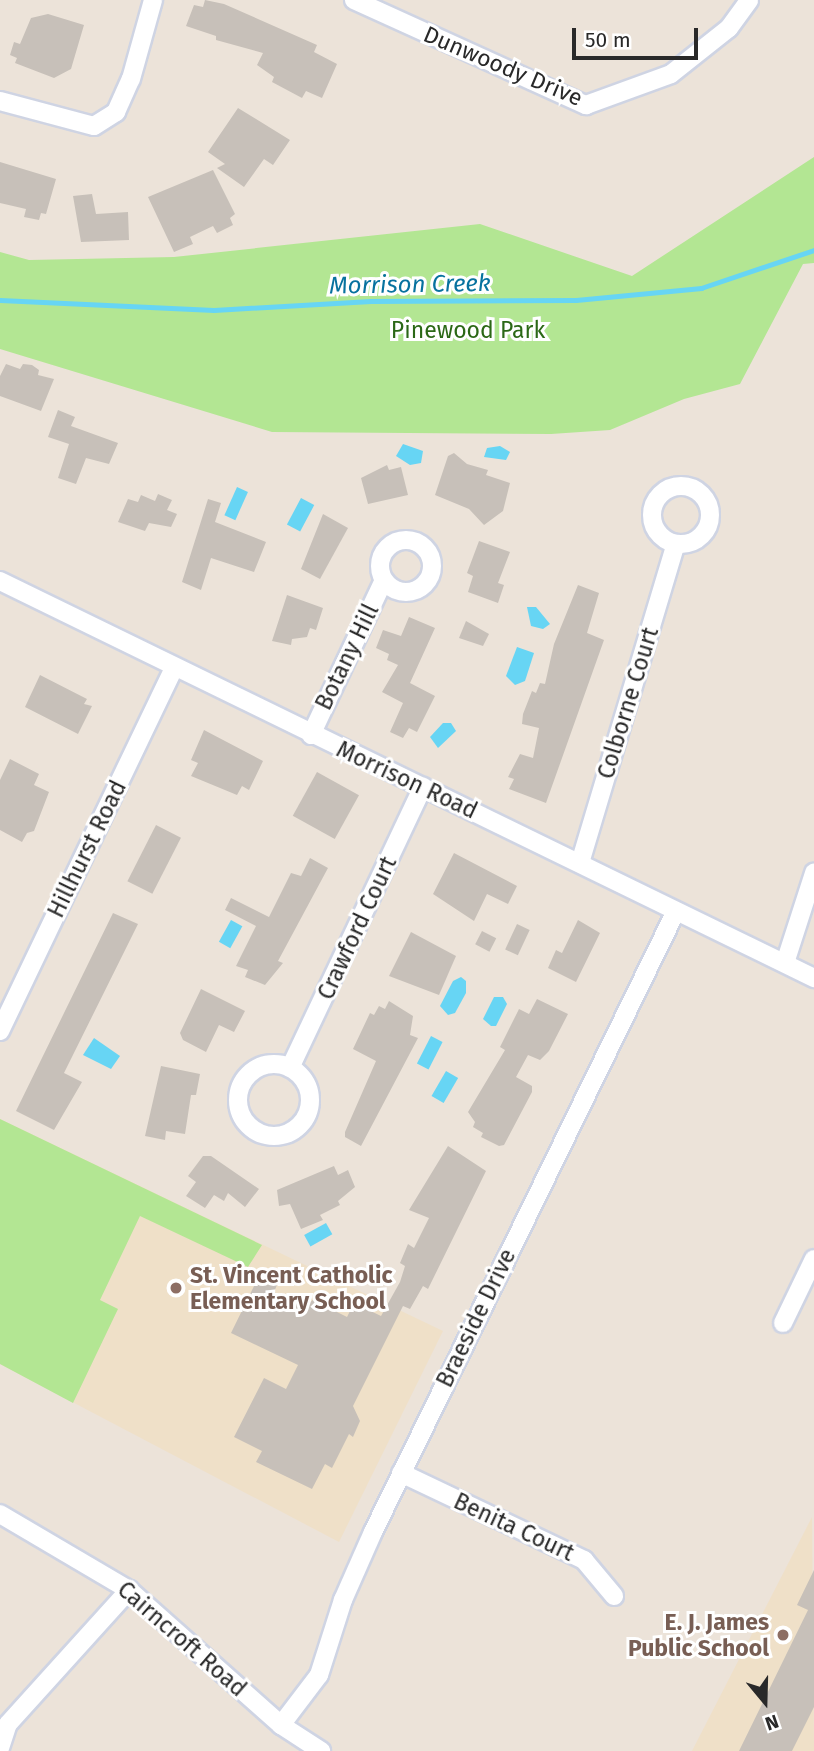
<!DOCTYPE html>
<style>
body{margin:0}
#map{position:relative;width:814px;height:1751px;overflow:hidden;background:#ece3d9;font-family:"Fira Sans",sans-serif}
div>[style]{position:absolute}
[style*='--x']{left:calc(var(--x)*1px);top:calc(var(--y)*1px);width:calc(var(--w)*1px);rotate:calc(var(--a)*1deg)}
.education>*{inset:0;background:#efe0c8}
.green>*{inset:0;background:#b3e693}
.water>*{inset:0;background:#67d5f4;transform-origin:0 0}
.stream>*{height:5px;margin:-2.5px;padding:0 2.5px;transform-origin:2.5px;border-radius:2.5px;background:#67d5f4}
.building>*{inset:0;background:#c7c0b9;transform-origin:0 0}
.roads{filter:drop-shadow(2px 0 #cfd4e3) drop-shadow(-2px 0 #cfd4e3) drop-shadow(0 2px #cfd4e3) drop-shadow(0 -2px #cfd4e3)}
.minor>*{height:18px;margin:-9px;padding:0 9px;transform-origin:9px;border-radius:9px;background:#fff}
.minor>.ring{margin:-9px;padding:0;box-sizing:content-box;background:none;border:18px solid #fff;border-radius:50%}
.dots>*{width:19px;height:19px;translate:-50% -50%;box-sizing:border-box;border:4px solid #fff;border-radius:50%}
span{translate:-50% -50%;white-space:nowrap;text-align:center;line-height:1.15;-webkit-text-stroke:6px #fff;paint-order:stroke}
.street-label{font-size:23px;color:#292929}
.park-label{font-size:23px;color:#2b6816}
.education-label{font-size:23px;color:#785e54;font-weight:700}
.left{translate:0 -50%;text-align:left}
.right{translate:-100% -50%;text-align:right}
.water-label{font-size:24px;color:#07729f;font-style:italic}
.north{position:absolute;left:730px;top:1667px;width:70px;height:70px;-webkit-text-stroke:5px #fff;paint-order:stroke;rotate:161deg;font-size:19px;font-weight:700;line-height:28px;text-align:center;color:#292929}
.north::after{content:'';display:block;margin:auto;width:24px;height:32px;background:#292929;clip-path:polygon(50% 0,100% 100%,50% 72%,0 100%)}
.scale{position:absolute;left:572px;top:28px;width:126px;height:32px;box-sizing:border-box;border:4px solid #292929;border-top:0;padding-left:9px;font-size:21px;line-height:24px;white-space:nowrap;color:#292929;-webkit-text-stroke:5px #fff;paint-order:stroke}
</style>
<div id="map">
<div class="education">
<div style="clip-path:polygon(0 1119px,443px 1331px,339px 1542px,0 1364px)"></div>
<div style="clip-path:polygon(812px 1517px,814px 1751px,692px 1751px)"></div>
</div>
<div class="green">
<div style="clip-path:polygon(814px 157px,814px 263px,803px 264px,740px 384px,684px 399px,610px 430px,551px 434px,272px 432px,0 349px,0 252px,29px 260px,174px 257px,480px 224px,632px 276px)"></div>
<div style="clip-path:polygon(0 1119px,262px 1245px,248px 1267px,140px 1216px,100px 1300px,118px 1309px,73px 1403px,0 1364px)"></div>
</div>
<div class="water">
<div style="clip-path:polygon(403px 444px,423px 451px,421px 463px,410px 465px,396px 456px)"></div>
<div style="clip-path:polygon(500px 446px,510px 452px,506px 460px,484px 457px,487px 448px)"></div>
<div style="left:237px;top:487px;width:12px;height:31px;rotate:24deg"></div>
<div style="left:301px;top:498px;width:15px;height:30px;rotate:28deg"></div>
<div style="clip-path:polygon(527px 607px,536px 607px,550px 624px,543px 629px,531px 626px)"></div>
<div style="clip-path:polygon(517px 647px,534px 653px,525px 681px,515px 685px,506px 676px)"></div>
<div style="clip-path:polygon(443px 723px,451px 723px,456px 731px,438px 748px,430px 737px)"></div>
<div style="left:231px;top:920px;width:13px;height:25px;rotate:29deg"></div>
<div style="clip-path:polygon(461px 977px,466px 981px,466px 993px,455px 1013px,448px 1015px,440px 1006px,453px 981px)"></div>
<div style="clip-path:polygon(494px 997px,503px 997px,507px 1004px,496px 1026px,491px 1026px,483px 1019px)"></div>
<div style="left:431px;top:1036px;width:13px;height:31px;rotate:27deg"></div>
<div style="clip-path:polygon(94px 1038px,120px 1056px,111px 1069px,83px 1055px)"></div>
<div style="left:446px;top:1071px;width:14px;height:29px;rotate:30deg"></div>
<div style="left:326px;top:1223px;width:13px;height:25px;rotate:61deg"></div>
</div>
<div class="stream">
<div style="--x:0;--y:300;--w:214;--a:2.7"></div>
<div style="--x:214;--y:310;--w:157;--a:-3.3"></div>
<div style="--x:371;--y:301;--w:205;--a:-0.3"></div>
<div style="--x:576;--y:300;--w:126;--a:-5.5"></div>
<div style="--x:701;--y:288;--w:119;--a:-18.6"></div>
</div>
<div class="building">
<div style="clip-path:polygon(205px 0,224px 4px,317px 45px,314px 52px,337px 64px,322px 98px,306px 91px,302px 98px,272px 82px,274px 77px,257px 65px,263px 53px,216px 40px,216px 36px,186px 26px,194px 5px,203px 7px)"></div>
<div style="clip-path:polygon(48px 14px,84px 25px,71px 69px,54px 78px,15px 63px,17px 58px,10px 55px,14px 42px,20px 44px,31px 18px)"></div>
<div style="clip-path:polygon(238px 108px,290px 140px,273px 165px,264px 159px,244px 187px,217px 168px,225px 164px,208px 152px)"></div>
<div style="clip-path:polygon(0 162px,56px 179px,46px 214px,41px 213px,39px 220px,24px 217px,26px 209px,0 203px)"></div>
<div style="clip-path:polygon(213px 170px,235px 214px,230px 218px,233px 225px,217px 233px,213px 226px,190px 237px,193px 244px,174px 252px,148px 197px)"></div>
<div style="clip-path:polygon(92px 194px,96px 214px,128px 212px,129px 240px,81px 242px,73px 196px)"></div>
<div style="clip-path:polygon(6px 364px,20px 369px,23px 364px,32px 365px,39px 370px,38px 375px,54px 379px,41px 411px,0 396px,0 376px)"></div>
<div style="clip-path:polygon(58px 410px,75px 417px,71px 426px,118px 443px,109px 464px,86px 458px,76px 484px,58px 478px,69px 444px,48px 437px)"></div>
<div style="clip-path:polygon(454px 453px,467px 464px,488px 470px,486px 475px,510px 483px,503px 511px,484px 525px,469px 509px,435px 495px,448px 456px)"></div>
<div style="clip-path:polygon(387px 465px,389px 470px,401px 467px,408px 495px,368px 504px,361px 478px)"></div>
<div style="clip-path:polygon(158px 494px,172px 500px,167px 510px,177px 514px,171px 527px,149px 523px,145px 531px,118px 522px,128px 499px,138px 502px,141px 495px,155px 501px)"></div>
<div style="clip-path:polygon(208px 499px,221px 503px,215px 522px,266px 542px,254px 572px,211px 558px,201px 590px,182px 582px)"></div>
<div style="clip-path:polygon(323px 514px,348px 528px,320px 579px,301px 569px)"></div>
<div style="clip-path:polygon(479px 541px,510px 552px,498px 583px,504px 585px,498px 603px,468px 592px,473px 576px,467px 573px)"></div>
<div style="clip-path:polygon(578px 585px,599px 593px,587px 633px,604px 640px,546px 803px,509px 789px,514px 779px,508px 777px,520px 754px,533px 758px,539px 728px,522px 724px,523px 714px,532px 691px,536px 693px,540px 683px,545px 684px,554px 644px)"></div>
<div style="clip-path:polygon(287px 595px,323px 608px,316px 630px,310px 628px,307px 637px,292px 639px,291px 645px,272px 641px)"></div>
<div style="clip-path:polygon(409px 617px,435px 628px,410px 683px,435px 696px,417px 732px,409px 728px,403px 738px,390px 732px,403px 703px,382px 692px,398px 665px,387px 660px,389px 654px,376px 648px,383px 630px,401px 636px)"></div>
<div style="clip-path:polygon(466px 621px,489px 634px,483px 646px,459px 638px)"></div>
<div style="clip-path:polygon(40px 675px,87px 699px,84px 704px,92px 706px,78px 734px,25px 707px)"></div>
<div style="clip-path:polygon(204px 730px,263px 761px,249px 790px,242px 786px,237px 795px,191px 776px,198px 763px,191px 760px)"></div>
<div style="clip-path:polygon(10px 759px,39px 774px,34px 785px,49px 792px,34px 831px,27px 833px,22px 842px,0 830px,0 780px)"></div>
<div style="left:317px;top:772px;width:48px;height:50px;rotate:29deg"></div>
<div style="left:156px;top:825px;width:28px;height:63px;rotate:27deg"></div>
<div style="clip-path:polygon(454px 853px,517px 886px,508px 904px,487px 894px,474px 921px,433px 894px)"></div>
<div style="clip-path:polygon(310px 858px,328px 868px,278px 961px,283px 963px,265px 985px,245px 977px,248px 970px,236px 966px,256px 926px,225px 910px,231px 898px,269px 917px,291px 873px,301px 876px)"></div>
<div style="clip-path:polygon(113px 913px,138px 924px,64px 1073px,82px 1082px,54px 1130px,16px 1111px)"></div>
<div style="clip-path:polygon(578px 920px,600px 933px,576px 982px,548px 968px,556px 950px,562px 953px)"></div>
<div style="left:517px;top:924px;width:14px;height:28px;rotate:25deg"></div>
<div style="left:482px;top:931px;width:16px;height:15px;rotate:27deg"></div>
<div style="clip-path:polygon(411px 932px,456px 956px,439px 995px,389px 976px)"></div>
<div style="clip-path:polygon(201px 989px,245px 1011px,234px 1032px,219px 1025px,206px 1052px,183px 1040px,180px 1033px)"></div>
<div style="clip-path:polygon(537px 999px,568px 1014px,549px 1051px,540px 1060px,528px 1055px,516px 1077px,532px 1086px,532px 1092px,504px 1145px,499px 1146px,481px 1137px,483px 1133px,473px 1127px,475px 1122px,468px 1112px,505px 1050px,500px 1047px,519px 1009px,529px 1014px)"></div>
<div style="clip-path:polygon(389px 1001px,413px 1016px,410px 1035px,418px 1038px,361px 1146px,345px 1137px,345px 1132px,376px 1061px,353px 1049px,370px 1013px,374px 1015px,379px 1006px,385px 1009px)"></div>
<div style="clip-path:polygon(161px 1066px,200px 1074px,196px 1095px,191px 1095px,185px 1134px,166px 1131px,165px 1140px,145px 1136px)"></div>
<div style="clip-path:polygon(448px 1146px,486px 1171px,428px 1289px,423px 1286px,410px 1309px,403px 1306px,353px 1406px,360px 1421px,353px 1437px,349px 1434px,332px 1468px,325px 1464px,312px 1489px,256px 1462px,262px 1451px,234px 1437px,264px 1378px,286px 1389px,298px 1365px,231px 1333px,259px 1276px,277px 1285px,274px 1292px,304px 1307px,313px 1300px,347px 1317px,354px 1303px,381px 1316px,400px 1282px,405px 1266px,400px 1263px,408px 1244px,414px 1248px,429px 1218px,409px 1210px)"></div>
<div style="clip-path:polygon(203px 1156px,211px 1156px,259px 1189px,245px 1207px,228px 1193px,224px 1201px,214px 1195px,205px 1208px,186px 1196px,196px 1182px,188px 1176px)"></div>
<div style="clip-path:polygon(334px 1166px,338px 1175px,348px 1170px,355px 1187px,338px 1201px,340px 1205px,320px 1215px,323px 1220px,301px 1229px,290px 1204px,279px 1206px,277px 1190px)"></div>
<div style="clip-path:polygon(814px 1570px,814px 1707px,792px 1751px,739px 1751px,808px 1610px,797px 1605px)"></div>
</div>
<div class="roads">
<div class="minor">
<div style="--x:354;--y:0;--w:255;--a:24.4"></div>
<div style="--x:586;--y:105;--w:90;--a:-20"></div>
<div style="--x:671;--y:74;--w:74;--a:-38.4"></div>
<div style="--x:729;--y:28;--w:34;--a:-54"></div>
<div style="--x:0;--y:101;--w:97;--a:14.9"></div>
<div style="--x:94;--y:126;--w:26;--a:-32"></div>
<div style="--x:116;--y:112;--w:36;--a:-66"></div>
<div style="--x:131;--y:79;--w:82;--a:-74.4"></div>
<div class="ring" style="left:652px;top:486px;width:40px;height:40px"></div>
<div class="ring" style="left:380px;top:540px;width:34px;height:34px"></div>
<div style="--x:0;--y:581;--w:906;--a:26"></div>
<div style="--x:311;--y:735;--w:171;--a:-64.8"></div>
<div style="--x:580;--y:863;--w:333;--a:-73.3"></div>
<div style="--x:785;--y:963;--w:95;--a:-72.1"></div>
<div style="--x:0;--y:1031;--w:403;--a:-64.4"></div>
<div class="ring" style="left:238px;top:1064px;width:54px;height:54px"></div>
<div style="--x:290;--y:1068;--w:311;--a:-64.7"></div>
<div style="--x:783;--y:1323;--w:71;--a:-64.2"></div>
<div style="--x:401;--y:1473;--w:203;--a:25.4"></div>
<div style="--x:584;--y:1560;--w:47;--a:50.2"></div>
<div style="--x:0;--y:1514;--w:150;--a:30.5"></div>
<div style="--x:129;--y:1590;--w:203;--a:41.6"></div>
<div style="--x:281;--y:1725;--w:48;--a:33"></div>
<div style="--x:281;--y:1725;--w:63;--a:-52.8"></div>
<div style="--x:319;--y:1675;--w:79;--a:-72.3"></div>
<div style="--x:343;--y:1600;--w:74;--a:-66.2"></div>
<div style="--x:373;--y:1532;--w:691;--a:-63.99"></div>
<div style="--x:0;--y:1748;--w:25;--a:-72"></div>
<div style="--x:8;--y:1724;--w:181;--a:-47.9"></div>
</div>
</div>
<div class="dots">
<div style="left:176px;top:1288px;background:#8d6e63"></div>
<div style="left:783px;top:1635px;background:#8d6e63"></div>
</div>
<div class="street-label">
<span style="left:503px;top:66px;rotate:23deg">Dunwoody Drive</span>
<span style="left:347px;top:657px;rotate:-64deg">Botany Hill</span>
<span style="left:628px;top:703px;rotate:-73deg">Colborne Court</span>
<span style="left:407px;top:780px;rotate:25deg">Morrison Road</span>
<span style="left:87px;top:849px;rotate:-64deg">Hillhurst Road</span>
<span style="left:357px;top:928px;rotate:-65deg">Crawford Court</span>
<span style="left:476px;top:1318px;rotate:-64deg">Braeside Drive</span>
<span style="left:514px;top:1527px;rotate:25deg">Benita Court</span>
<span style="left:182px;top:1639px;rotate:41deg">Cairncroft Road</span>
</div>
<div class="park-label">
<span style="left:468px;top:330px">Pinewood Park</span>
</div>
<div class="education-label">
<span class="left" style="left:190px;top:1288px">St. Vincent Catholic<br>Elementary School</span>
<span class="right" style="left:769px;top:1635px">E. J. James<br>Public School</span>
</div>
<div class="water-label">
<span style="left:410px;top:285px;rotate:-1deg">Morrison Creek</span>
</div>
<div class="north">N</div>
<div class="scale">50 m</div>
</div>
